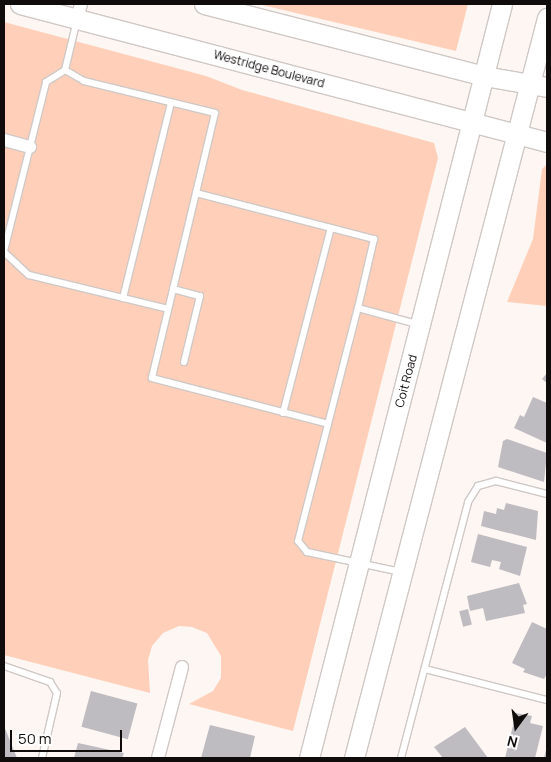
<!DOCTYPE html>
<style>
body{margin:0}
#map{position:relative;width:551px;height:762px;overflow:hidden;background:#fdf6f2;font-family:Manrope,sans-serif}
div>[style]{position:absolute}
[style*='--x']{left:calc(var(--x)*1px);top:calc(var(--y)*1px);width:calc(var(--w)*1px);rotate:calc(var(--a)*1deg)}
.green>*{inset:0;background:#ffcfb9}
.building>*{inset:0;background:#bebbc1;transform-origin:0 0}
.roads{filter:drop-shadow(1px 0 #cfc8c5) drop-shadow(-1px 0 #cfc8c5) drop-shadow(0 1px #cfc8c5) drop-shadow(0 -1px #cfc8c5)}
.service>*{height:6px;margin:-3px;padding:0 3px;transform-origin:3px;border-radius:3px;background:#fff}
.minor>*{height:12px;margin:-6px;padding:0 6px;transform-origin:6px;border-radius:6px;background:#fff}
.secondary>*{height:19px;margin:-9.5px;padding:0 9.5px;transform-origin:9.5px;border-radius:9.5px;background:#fff}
span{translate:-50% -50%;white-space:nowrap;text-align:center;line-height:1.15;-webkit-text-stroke:4.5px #fff;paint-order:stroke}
.street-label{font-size:12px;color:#0f0c0b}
.frame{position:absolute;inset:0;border:5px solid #0f0c0b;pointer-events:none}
.north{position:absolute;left:491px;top:702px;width:50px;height:50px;-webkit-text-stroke:4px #fff;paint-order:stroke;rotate:194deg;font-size:14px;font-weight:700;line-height:20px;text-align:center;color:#0f0c0b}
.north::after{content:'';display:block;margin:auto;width:18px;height:22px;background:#0f0c0b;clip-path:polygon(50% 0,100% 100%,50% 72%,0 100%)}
.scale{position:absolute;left:10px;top:730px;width:112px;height:22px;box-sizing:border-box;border:2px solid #0f0c0b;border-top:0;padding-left:6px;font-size:15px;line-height:18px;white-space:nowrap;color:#0f0c0b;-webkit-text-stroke:4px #fff;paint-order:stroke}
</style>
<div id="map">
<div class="green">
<div style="clip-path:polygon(258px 4px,468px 4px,456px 51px)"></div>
<div style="clip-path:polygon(4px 22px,206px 76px,242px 90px,434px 143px,438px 158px,293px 731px,189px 704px,213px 691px,221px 678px,221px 656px,207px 633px,192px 627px,179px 626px,163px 633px,152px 646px,148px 660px,150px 693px,4px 655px)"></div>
<div style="clip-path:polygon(547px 164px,547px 306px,507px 302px,533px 239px,542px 169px)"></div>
</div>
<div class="building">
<div style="clip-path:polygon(547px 373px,547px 383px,542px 379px)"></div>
<div style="clip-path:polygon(533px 397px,547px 403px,547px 443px,514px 428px,520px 415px,524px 417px)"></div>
<div style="clip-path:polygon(507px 439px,547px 453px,544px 482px,498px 467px,503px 441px)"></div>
<div style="clip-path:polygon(506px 503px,538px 511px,536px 540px,481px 526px,484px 511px,496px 514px,497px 508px,504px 510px)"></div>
<div style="clip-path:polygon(478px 534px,527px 547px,520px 576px,499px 569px,501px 562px,492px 560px,490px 567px,471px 562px)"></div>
<div style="clip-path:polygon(519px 583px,527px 604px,523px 605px,525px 613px,486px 621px,483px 608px,470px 611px,467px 596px)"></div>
<div style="left:468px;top:609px;width:16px;height:9px;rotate:76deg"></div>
<div style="clip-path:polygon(532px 622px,547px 629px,547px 674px,544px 679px,523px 672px,525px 669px,512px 663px)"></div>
<div style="left:91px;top:691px;width:48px;height:37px;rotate:15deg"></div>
<div style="clip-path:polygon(516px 713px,532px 716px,530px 723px,543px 726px,535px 758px,505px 758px)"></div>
<div style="clip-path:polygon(210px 725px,255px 736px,250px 758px,201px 758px)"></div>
<div style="clip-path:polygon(4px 726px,17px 758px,4px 758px)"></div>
<div style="clip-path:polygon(465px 727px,488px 758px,443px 758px,434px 747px)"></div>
<div style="clip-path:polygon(78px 743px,124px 753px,122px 758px,74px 758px)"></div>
<div style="clip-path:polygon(547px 746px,547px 758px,544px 758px)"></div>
</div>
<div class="roads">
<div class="service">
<div style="--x:65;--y:70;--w:22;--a:30"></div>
<div style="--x:84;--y:81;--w:135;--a:13.7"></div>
<div style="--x:215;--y:113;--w:272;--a:103.4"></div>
<div style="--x:152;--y:378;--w:182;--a:14.6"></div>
<div style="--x:65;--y:70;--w:51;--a:-76.5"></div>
<div style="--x:196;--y:193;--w:184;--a:14.5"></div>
<div style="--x:374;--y:239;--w:71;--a:103.1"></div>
<div style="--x:4;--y:251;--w:174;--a:-76"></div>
<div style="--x:46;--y:82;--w:22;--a:-32"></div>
<div style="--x:4;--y:252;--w:34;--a:43"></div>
<div style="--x:29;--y:275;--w:143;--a:13.7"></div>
<div style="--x:173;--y:289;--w:28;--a:15"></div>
<div style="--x:200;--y:296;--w:68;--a:103.6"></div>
<div style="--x:123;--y:298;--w:201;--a:-76.2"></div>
<div style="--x:283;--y:413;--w:191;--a:-75.5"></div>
<div style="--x:401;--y:572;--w:96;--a:-168"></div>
<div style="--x:307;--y:552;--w:14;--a:-129"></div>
<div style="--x:298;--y:541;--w:241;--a:-75.6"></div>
<div style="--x:358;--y:308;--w:61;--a:15.2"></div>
<div style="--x:4;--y:666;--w:49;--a:19.2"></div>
<div style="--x:50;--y:682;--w:13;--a:58"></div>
<div style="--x:57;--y:693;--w:67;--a:103"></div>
<div style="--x:425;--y:669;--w:126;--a:14.3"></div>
<div style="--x:401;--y:758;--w:265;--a:-75.3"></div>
<div style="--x:468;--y:502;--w:19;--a:-58"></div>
<div style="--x:478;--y:486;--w:19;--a:-16"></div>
<div style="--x:496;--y:481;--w:53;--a:14.3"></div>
</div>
<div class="minor">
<div style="--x:77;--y:19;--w:16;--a:-75"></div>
<div style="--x:4;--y:140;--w:27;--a:15"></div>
<div style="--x:158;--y:758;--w:94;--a:-75.2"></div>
</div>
<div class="secondary">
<div style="--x:20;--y:4;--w:545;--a:14.67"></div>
<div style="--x:204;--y:4;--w:289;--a:14.4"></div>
<div style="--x:484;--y:76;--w:64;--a:9.9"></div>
<div style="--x:309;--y:758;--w:778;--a:-75.64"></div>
<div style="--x:354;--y:758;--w:765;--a:-75.38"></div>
</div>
</div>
<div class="street-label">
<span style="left:269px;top:69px;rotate:15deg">Westridge Boulevard</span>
<span style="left:406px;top:381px;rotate:-75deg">Coit Road</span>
</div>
<div class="frame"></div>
<div class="north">N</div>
<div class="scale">50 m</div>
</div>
